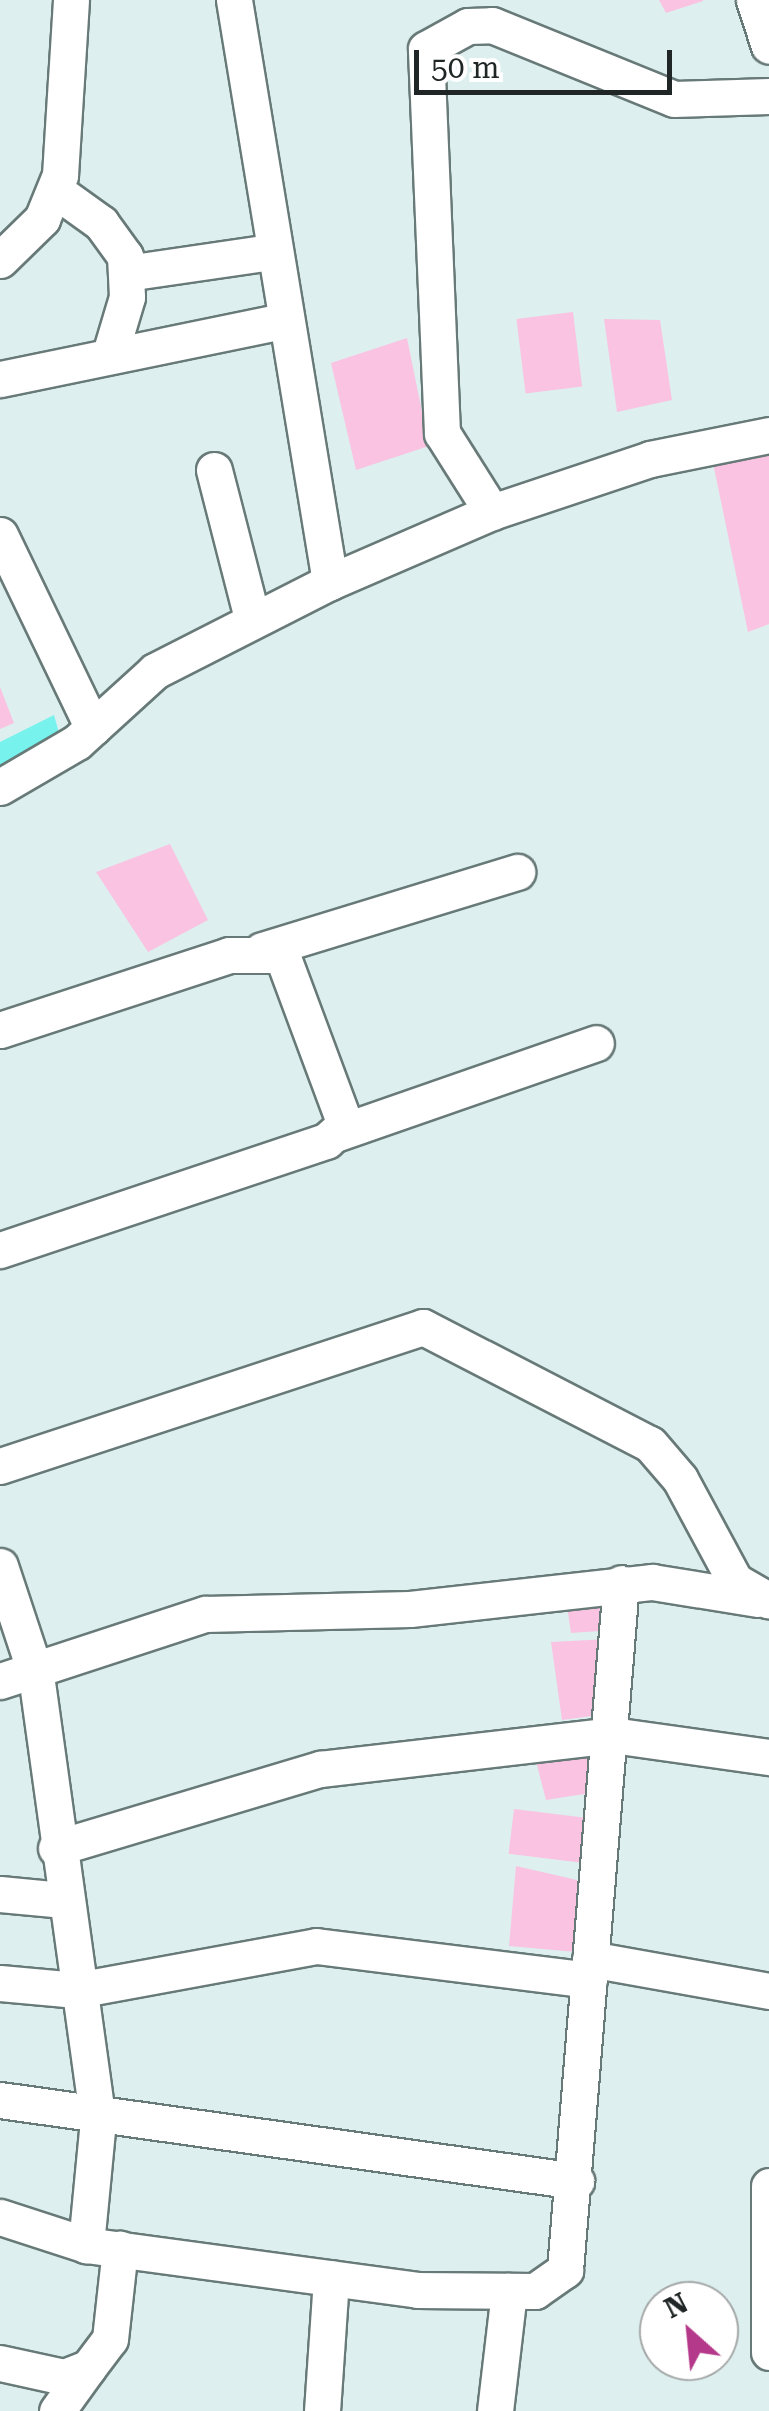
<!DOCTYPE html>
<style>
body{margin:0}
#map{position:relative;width:769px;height:2411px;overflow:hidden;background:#ddf0ef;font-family:"Roboto Serif",serif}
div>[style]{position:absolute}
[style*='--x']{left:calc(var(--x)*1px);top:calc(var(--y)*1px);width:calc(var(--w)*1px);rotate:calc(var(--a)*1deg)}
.green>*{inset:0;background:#77f2ed}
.building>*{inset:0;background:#f9c3e1;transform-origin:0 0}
.roads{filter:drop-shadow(2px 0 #687a78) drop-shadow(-2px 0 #687a78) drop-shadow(0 2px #687a78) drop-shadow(0 -2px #687a78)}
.street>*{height:35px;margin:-17.5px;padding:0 17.5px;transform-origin:17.5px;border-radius:17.5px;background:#fff}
span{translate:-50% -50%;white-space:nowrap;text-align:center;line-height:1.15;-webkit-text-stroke:9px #fff;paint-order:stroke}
.north{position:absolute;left:639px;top:2281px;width:100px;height:100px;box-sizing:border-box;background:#fff;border:2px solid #a5a8a8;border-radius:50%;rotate:333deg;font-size:28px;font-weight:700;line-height:40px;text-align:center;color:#1f2625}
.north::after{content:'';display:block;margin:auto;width:35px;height:45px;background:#b5398b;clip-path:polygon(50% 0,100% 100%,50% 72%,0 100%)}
.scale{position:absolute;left:414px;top:50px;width:258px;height:45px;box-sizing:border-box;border:5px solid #1f2625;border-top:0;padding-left:12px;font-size:30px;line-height:35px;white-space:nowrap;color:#1f2625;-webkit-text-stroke:8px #fff;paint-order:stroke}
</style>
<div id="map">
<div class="green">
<div style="clip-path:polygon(54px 715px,61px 740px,0 769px,0 742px)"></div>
</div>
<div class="building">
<div style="clip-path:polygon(659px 0,703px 0,703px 1px,666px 13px)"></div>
<div style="left:573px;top:312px;width:75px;height:57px;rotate:83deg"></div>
<div style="clip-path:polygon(604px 319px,660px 320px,672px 400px,617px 412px)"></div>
<div style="clip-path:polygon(407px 338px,429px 446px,356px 470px,331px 363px)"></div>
<div style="clip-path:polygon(769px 453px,769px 624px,748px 632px,713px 463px)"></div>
<div style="clip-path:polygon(0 687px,14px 723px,0 729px)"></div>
<div style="clip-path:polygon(170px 844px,208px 920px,148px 952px,96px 872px)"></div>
<div style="clip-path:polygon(613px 1588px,614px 1630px,571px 1633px,565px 1593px)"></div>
<div style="clip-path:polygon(609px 1639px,607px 1714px,562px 1720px,551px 1642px)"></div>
<div style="clip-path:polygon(585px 1742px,597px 1792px,546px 1800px,533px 1750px)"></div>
<div style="left:514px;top:1809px;width:78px;height:45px;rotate:7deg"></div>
<div style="clip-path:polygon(516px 1866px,577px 1880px,576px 1952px,509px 1946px)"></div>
</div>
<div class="roads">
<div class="street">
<div style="--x:234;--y:0;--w:590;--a:80.63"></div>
<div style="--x:754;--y:0;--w:48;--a:71.9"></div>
<div style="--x:55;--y:190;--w:57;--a:35.7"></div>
<div style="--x:101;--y:223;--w:41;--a:54"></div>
<div style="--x:125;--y:256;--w:41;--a:87.2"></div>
<div style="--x:127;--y:297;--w:59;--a:106.6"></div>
<div style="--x:0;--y:260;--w:59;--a:-44.3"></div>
<div style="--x:42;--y:219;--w:48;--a:-67.8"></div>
<div style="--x:60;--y:175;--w:175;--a:-86.4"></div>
<div style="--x:127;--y:273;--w:146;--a:-8.3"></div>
<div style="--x:0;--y:379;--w:289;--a:-11.6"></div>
<div style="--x:214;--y:470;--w:153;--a:75.6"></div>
<div style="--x:492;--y:512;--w:93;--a:-122.3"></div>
<div style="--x:442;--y:433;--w:384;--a:-92.4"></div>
<div style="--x:426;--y:49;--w:48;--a:-28.7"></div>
<div style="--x:468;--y:26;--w:24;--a:-2"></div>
<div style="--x:492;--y:25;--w:196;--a:22.1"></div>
<div style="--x:674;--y:99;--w:95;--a:-1.8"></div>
<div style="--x:0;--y:535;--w:214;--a:64.3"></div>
<div style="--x:0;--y:787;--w:89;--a:-30.3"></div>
<div style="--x:77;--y:742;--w:105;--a:-42.3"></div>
<div style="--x:155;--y:671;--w:196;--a:-27"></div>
<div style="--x:330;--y:582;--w:176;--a:-23.4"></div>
<div style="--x:492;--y:512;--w:167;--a:-18.5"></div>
<div style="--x:650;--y:459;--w:121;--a:-11.4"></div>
<div style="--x:262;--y:950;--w:267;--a:-17"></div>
<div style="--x:0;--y:1030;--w:241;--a:-18.1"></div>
<div style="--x:229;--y:955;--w:53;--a:0"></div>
<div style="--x:282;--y:955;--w:180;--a:69.6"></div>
<div style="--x:345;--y:1124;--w:25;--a:138"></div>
<div style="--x:326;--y:1141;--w:344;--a:161.5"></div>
<div style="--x:338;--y:1133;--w:273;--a:-19.2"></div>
<div style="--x:0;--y:1466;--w:445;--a:-18.2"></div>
<div style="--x:423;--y:1327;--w:255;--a:27.3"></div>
<div style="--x:650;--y:1444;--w:46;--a:49.4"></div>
<div style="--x:680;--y:1479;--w:116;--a:61.7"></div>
<div style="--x:735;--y:1581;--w:39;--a:30"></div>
<div style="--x:0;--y:1566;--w:115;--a:71.7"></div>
<div style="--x:36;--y:1675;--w:449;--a:82.1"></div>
<div style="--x:98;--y:2120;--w:126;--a:95.5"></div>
<div style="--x:0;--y:1681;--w:216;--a:-18.1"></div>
<div style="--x:205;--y:1614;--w:205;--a:-1.4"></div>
<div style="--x:410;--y:1609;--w:244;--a:-6.4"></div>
<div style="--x:652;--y:1582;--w:107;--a:9.1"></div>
<div style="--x:56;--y:1848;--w:276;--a:-16.7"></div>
<div style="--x:320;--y:1769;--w:294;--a:-6.6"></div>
<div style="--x:612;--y:1735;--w:159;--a:8"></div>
<div style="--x:0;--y:1894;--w:62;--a:5.5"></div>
<div style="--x:590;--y:1959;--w:182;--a:10.1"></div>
<div style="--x:0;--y:1983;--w:77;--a:5.2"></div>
<div style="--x:77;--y:1990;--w:243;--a:-10.4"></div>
<div style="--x:316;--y:1946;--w:275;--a:7.1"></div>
<div style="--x:0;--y:2100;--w:582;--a:8"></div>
<div style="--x:769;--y:2186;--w:166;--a:90"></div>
<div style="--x:0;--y:2217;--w:90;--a:18"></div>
<div style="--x:86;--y:2245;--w:334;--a:7.7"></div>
<div style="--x:417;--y:2290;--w:118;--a:0.5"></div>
<div style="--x:535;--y:2291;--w:37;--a:-35"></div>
<div style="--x:565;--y:2270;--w:689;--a:-85.34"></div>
<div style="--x:0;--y:2363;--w:66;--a:12.3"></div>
<div style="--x:64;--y:2377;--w:26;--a:-21"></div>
<div style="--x:88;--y:2368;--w:36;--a:-53"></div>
<div style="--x:110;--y:2339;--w:91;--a:-83.7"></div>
<div style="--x:57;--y:2411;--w:53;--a:-54.2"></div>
<div style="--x:322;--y:2411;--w:133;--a:-86.1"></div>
<div style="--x:495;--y:2411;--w:121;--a:-83.3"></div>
</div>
</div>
<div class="north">N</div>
<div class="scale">50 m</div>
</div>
